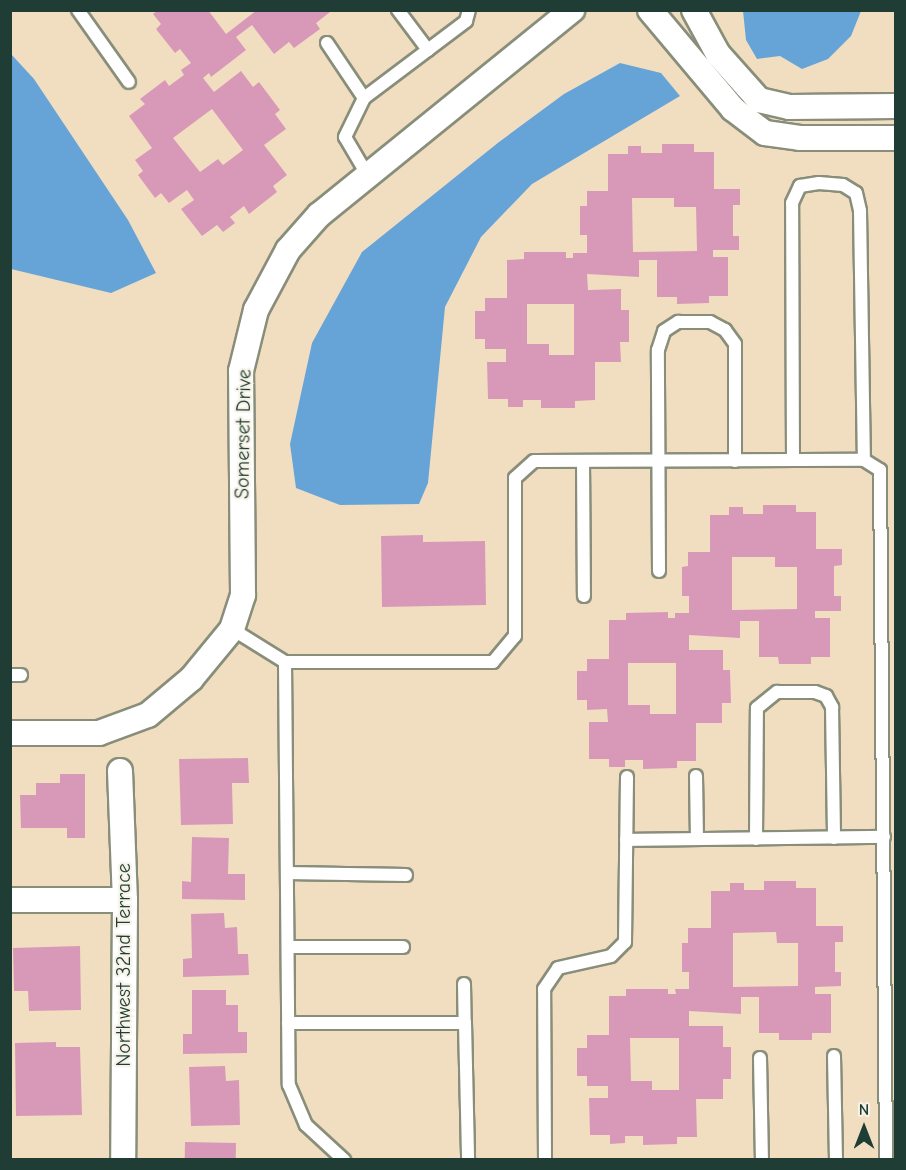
<!DOCTYPE html>
<style>
body{margin:0}
#map{position:relative;width:906px;height:1170px;overflow:hidden;background:#f1dec0;font-family:"Comic Neue",sans-serif}
div>[style]{position:absolute}
[style*='--x']{left:calc(var(--x)*1px);top:calc(var(--y)*1px);width:calc(var(--w)*1px);rotate:calc(var(--a)*1deg)}
.water>*{inset:0;background:#66a4d8}
.building>*{inset:0;background:#d899b9;transform-origin:0 0}
.roads{filter:drop-shadow(2px 0 #888e7a) drop-shadow(-2px 0 #888e7a) drop-shadow(0 2px #888e7a) drop-shadow(0 -2px #888e7a)}
.service>*{height:12px;margin:-6px;padding:0 6px;transform-origin:6px;border-radius:6px;background:#fff}
.minor>*{height:24px;margin:-12px;padding:0 12px;transform-origin:12px;border-radius:12px;background:#fff}
span{translate:-50% -50%;white-space:nowrap;text-align:center;line-height:1.15;-webkit-text-stroke:4.5px #f7f3e8;paint-order:stroke}
.street-label{font-size:20px;color:#1f3d34}
.frame{position:absolute;inset:0;border:12px solid #1f3d34;pointer-events:none}
.north{position:absolute;left:834px;top:1098px;width:60px;height:60px;-webkit-text-stroke:4px #f7f3e8;paint-order:stroke;rotate:0deg;font-size:16px;font-weight:700;line-height:24px;text-align:center;color:#1f3d34}
.north::after{content:'';display:block;margin:auto;width:21px;height:27px;background:#1f3d34;clip-path:polygon(50% 0,100% 100%,50% 72%,0 100%)}
</style>
<div id="map">
<div class="water">
<div style="clip-path:polygon(743px 11px,743px 10px,861px 11px,851px 36px,828px 59px,802px 69px,780px 56px,757px 59px,746px 40px)"></div>
<div style="clip-path:polygon(11px 54px,34px 79px,128px 220px,156px 273px,111px 293px,11px 269px)"></div>
<div style="clip-path:polygon(620px 63px,661px 73px,680px 96px,532px 184px,481px 237px,445px 307px,428px 483px,419px 504px,340px 505px,296px 488px,290px 444px,312px 343px,362px 252px,499px 142px,564px 94px)"></div>
</div>
<div class="building">
<div style="clip-path:polygon(evenodd,158px 10px,208px 10px,226px 34px,257px 10px,330px 12px,316px 23px,320px 29px,294px 48px,289px 42px,274px 54px,252px 25px,236px 37px,246px 50px,211px 77px,209px 73px,203px 78px,214px 92px,241px 71px,253px 87px,259px 82px,280px 110px,275px 114px,286px 129px,264px 145px,287px 175px,273px 186px,277px 192px,249px 214px,244px 206px,230px 217px,235px 223px,223px 232px,217px 225px,202px 236px,181px 209px,194px 200px,187px 190px,169px 203px,161px 193px,155px 198px,138px 175px,143px 171px,135px 160px,152px 148px,129px 116px,145px 104px,140px 99px,165px 80px,169px 86px,184px 75px,181px 70px,191px 63px,180px 49px,175px 53px,156px 29px,161px 24px,153px 14px,158px 10px,212px 109px,243px 150px,223px 165px,218px 159px,200px 172px,173px 138px,212px 109px)"></div>
<div style="clip-path:polygon(evenodd,662px 144px,694px 144px,694px 152px,714px 152px,714px 189px,740px 189px,740px 205px,733px 205px,733px 236px,739px 236px,739px 250px,713px 250px,713px 257px,728px 257px,728px 296px,709px 296px,709px 303px,677px 304px,677px 297px,657px 297px,657px 260px,639px 260px,639px 277px,587px 274px,588px 290px,621px 289px,621px 310px,629px 310px,629px 342px,620px 342px,621px 362px,595px 362px,595px 400px,575px 401px,575px 408px,541px 408px,541px 400px,523px 400px,523px 407px,508px 407px,508px 399px,488px 399px,487px 362px,506px 362px,506px 349px,485px 349px,485px 339px,475px 339px,475px 311px,485px 311px,485px 298px,507px 298px,507px 260px,524px 259px,524px 252px,566px 252px,566px 258px,573px 258px,573px 253px,587px 253px,587px 235px,580px 235px,580px 206px,587px 206px,587px 191px,608px 191px,608px 154px,628px 154px,628px 146px,641px 146px,641px 153px,662px 153px,662px 144px,632px 198px,674px 198px,674px 207px,696px 207px,697px 251px,633px 252px,632px 198px,662px 144px,527px 304px,574px 304px,574px 355px,549px 355px,549px 344px,527px 344px,527px 304px)"></div>
<div style="clip-path:polygon(evenodd,763px 505px,796px 505px,796px 512px,816px 512px,816px 549px,842px 549px,842px 565px,834px 566px,834px 596px,841px 596px,841px 611px,815px 611px,815px 618px,830px 618px,830px 657px,811px 657px,811px 664px,779px 664px,778px 657px,759px 657px,759px 621px,740px 621px,740px 638px,689px 635px,689px 650px,723px 650px,723px 670px,730px 670px,731px 703px,722px 703px,722px 723px,696px 723px,696px 761px,677px 761px,677px 768px,643px 769px,643px 760px,625px 760px,625px 767px,609px 767px,609px 759px,589px 759px,589px 722px,608px 722px,607px 709px,587px 710px,587px 700px,577px 700px,577px 671px,587px 671px,587px 659px,609px 659px,609px 620px,626px 620px,626px 613px,668px 612px,668px 618px,675px 618px,675px 613px,689px 613px,689px 596px,682px 596px,682px 567px,688px 566px,688px 552px,710px 552px,710px 515px,729px 515px,729px 507px,743px 507px,743px 514px,763px 514px,763px 505px,732px 557px,775px 557px,775px 567px,797px 567px,797px 609px,732px 610px,732px 557px,763px 505px,628px 663px,676px 663px,676px 714px,650px 714px,650px 705px,628px 705px,628px 663px)"></div>
<div style="clip-path:polygon(423px 535px,423px 542px,485px 541px,486px 605px,382px 607px,381px 536px)"></div>
<div style="clip-path:polygon(248px 758px,249px 783px,232px 783px,233px 824px,181px 825px,179px 759px)"></div>
<div style="clip-path:polygon(60px 774px,85px 774px,85px 838px,67px 838px,67px 828px,21px 828px,20px 795px,36px 795px,36px 783px,60px 783px)"></div>
<div style="clip-path:polygon(192px 837px,229px 838px,228px 874px,245px 874px,245px 900px,182px 899px,182px 881px,191px 882px)"></div>
<div style="clip-path:polygon(evenodd,764px 881px,796px 881px,796px 888px,816px 888px,816px 926px,843px 926px,843px 942px,835px 942px,835px 972px,841px 972px,841px 986px,815px 987px,815px 994px,831px 994px,831px 1033px,812px 1033px,812px 1040px,779px 1040px,779px 1033px,759px 1033px,759px 997px,741px 997px,741px 1014px,689px 1011px,689px 1026px,723px 1026px,723px 1047px,731px 1047px,731px 1079px,723px 1079px,723px 1099px,696px 1099px,697px 1137px,677px 1137px,677px 1144px,643px 1145px,643px 1136px,625px 1136px,625px 1143px,610px 1144px,610px 1135px,590px 1135px,589px 1098px,608px 1098px,608px 1086px,587px 1086px,587px 1076px,577px 1076px,577px 1048px,587px 1048px,587px 1035px,609px 1035px,609px 996px,626px 996px,626px 989px,668px 989px,668px 994px,676px 994px,675px 989px,689px 989px,689px 972px,682px 972px,682px 943px,688px 943px,688px 928px,711px 928px,711px 891px,730px 891px,730px 883px,744px 883px,744px 890px,764px 890px,764px 881px,776px 932px,777px 943px,798px 943px,798px 986px,733px 987px,733px 933px,776px 932px,764px 881px,630px 1038px,679px 1038px,679px 1090px,652px 1090px,652px 1081px,631px 1081px,630px 1038px)"></div>
<div style="clip-path:polygon(224px 913px,225px 928px,237px 927px,238px 954px,248px 954px,249px 975px,183px 977px,183px 959px,192px 958px,191px 914px)"></div>
<div style="clip-path:polygon(80px 946px,81px 1010px,29px 1011px,28px 991px,14px 991px,13px 948px)"></div>
<div style="clip-path:polygon(192px 990px,226px 990px,226px 1005px,238px 1005px,238px 1032px,247px 1032px,247px 1053px,183px 1054px,183px 1034px,192px 1034px)"></div>
<div style="clip-path:polygon(56px 1042px,56px 1047px,80px 1047px,82px 1115px,16px 1116px,15px 1043px)"></div>
<div style="clip-path:polygon(225px 1066px,226px 1081px,239px 1080px,240px 1125px,191px 1126px,189px 1067px)"></div>
<div style="left:185px;top:1142px;width:51px;height:18px;rotate:1deg"></div>
</div>
<div class="roads">
<div class="service">
<div style="--x:78;--y:10;--w:88;--a:54.7"></div>
<div style="--x:398;--y:10;--w:50;--a:53.1"></div>
<div style="--x:327;--y:43;--w:66;--a:56.1"></div>
<div style="--x:368;--y:176;--w:45;--a:-120.5"></div>
<div style="--x:345;--y:137;--w:43;--a:-64"></div>
<div style="--x:364;--y:98;--w:128;--a:-37"></div>
<div style="--x:466;--y:21;--w:11;--a:-75"></div>
<div style="--x:793;--y:460;--w:257;--a:-90.2"></div>
<div style="--x:792;--y:203;--w:19;--a:-65"></div>
<div style="--x:800;--y:186;--w:19;--a:-9"></div>
<div style="--x:819;--y:183;--w:24;--a:5"></div>
<div style="--x:843;--y:185;--w:15;--a:32"></div>
<div style="--x:856;--y:193;--w:18;--a:77"></div>
<div style="--x:860;--y:211;--w:249;--a:89.1"></div>
<div style="--x:583;--y:461;--w:135;--a:89.6"></div>
<div style="--x:659;--y:571;--w:221;--a:-90.3"></div>
<div style="--x:658;--y:350;--w:20;--a:-72"></div>
<div style="--x:664;--y:331;--w:17;--a:-33"></div>
<div style="--x:678;--y:322;--w:32;--a:0"></div>
<div style="--x:710;--y:322;--w:17;--a:28"></div>
<div style="--x:725;--y:330;--w:17;--a:54"></div>
<div style="--x:735;--y:344;--w:117;--a:90"></div>
<div style="--x:232;--y:629;--w:62;--a:31.9"></div>
<div style="--x:285;--y:662;--w:208;--a:0"></div>
<div style="--x:493;--y:662;--w:34;--a:-50"></div>
<div style="--x:515;--y:636;--w:158;--a:-90"></div>
<div style="--x:515;--y:478;--w:25;--a:-42"></div>
<div style="--x:534;--y:461;--w:330;--a:-0.2"></div>
<div style="--x:864;--y:460;--w:19;--a:32"></div>
<div style="--x:880;--y:470;--w:690;--a:89.5"></div>
<div style="--x:285;--y:662;--w:423;--a:89.5"></div>
<div style="--x:289;--y:1085;--w:43;--a:67"></div>
<div style="--x:306;--y:1125;--w:52;--a:42.6"></div>
<div style="--x:10;--y:675;--w:11;--a:0"></div>
<div style="--x:696;--y:776;--w:63;--a:89.1"></div>
<div style="--x:756;--y:839;--w:131;--a:-89.6"></div>
<div style="--x:757;--y:708;--w:26;--a:-39"></div>
<div style="--x:777;--y:692;--w:38;--a:0"></div>
<div style="--x:815;--y:692;--w:12;--a:20"></div>
<div style="--x:826;--y:696;--w:13;--a:61"></div>
<div style="--x:832;--y:707;--w:131;--a:89.1"></div>
<div style="--x:626;--y:840;--w:258;--a:-0.7"></div>
<div style="--x:287;--y:873;--w:119;--a:1"></div>
<div style="--x:288;--y:947;--w:115;--a:0"></div>
<div style="--x:464;--y:984;--w:39;--a:89"></div>
<div style="--x:288;--y:1023;--w:177;--a:0"></div>
<div style="--x:465;--y:1023;--w:137;--a:88.7"></div>
<div style="--x:834;--y:1056;--w:104;--a:88.9"></div>
<div style="--x:760;--y:1058;--w:102;--a:88.9"></div>
<div style="--x:545;--y:1160;--w:171;--a:-90.3"></div>
<div style="--x:544;--y:989;--w:25;--a:-56"></div>
<div style="--x:558;--y:968;--w:54;--a:-12.8"></div>
<div style="--x:611;--y:956;--w:20;--a:-45"></div>
<div style="--x:625;--y:942;--w:165;--a:-89.3"></div>
</div>
<div class="minor">
<div style="--x:650;--y:10;--w:129;--a:50"></div>
<div style="--x:733;--y:109;--w:40;--a:37"></div>
<div style="--x:765;--y:133;--w:35;--a:8"></div>
<div style="--x:800;--y:138;--w:96;--a:0"></div>
<div style="--x:694;--y:10;--w:50;--a:61.4"></div>
<div style="--x:718;--y:54;--w:62;--a:48.3"></div>
<div style="--x:759;--y:100;--w:31;--a:13"></div>
<div style="--x:789;--y:107;--w:107;--a:-0.5"></div>
<div style="--x:10;--y:733;--w:89;--a:0"></div>
<div style="--x:99;--y:733;--w:52;--a:-20.2"></div>
<div style="--x:148;--y:715;--w:56;--a:-39.9"></div>
<div style="--x:191;--y:679;--w:65;--a:-50.6"></div>
<div style="--x:232;--y:629;--w:36;--a:-72"></div>
<div style="--x:243;--y:595;--w:224;--a:-90.5"></div>
<div style="--x:241;--y:371;--w:63;--a:-76.2"></div>
<div style="--x:256;--y:310;--w:68;--a:-61.9"></div>
<div style="--x:288;--y:250;--w:47;--a:-48.5"></div>
<div style="--x:319;--y:215;--w:326;--a:-39"></div>
<div style="--x:120;--y:771;--w:129;--a:87.8"></div>
<div style="--x:125;--y:900;--w:260;--a:90.4"></div>
<div style="--x:10;--y:900;--w:115;--a:0"></div>
</div>
</div>
<div class="street-label">
<span style="left:243px;top:434px;rotate:-89deg">Somerset Drive</span>
<span style="left:123px;top:965px;rotate:-90deg">Northwest 32nd Terrace</span>
</div>
<div class="frame"></div>
<div class="north">N</div>
</div>
